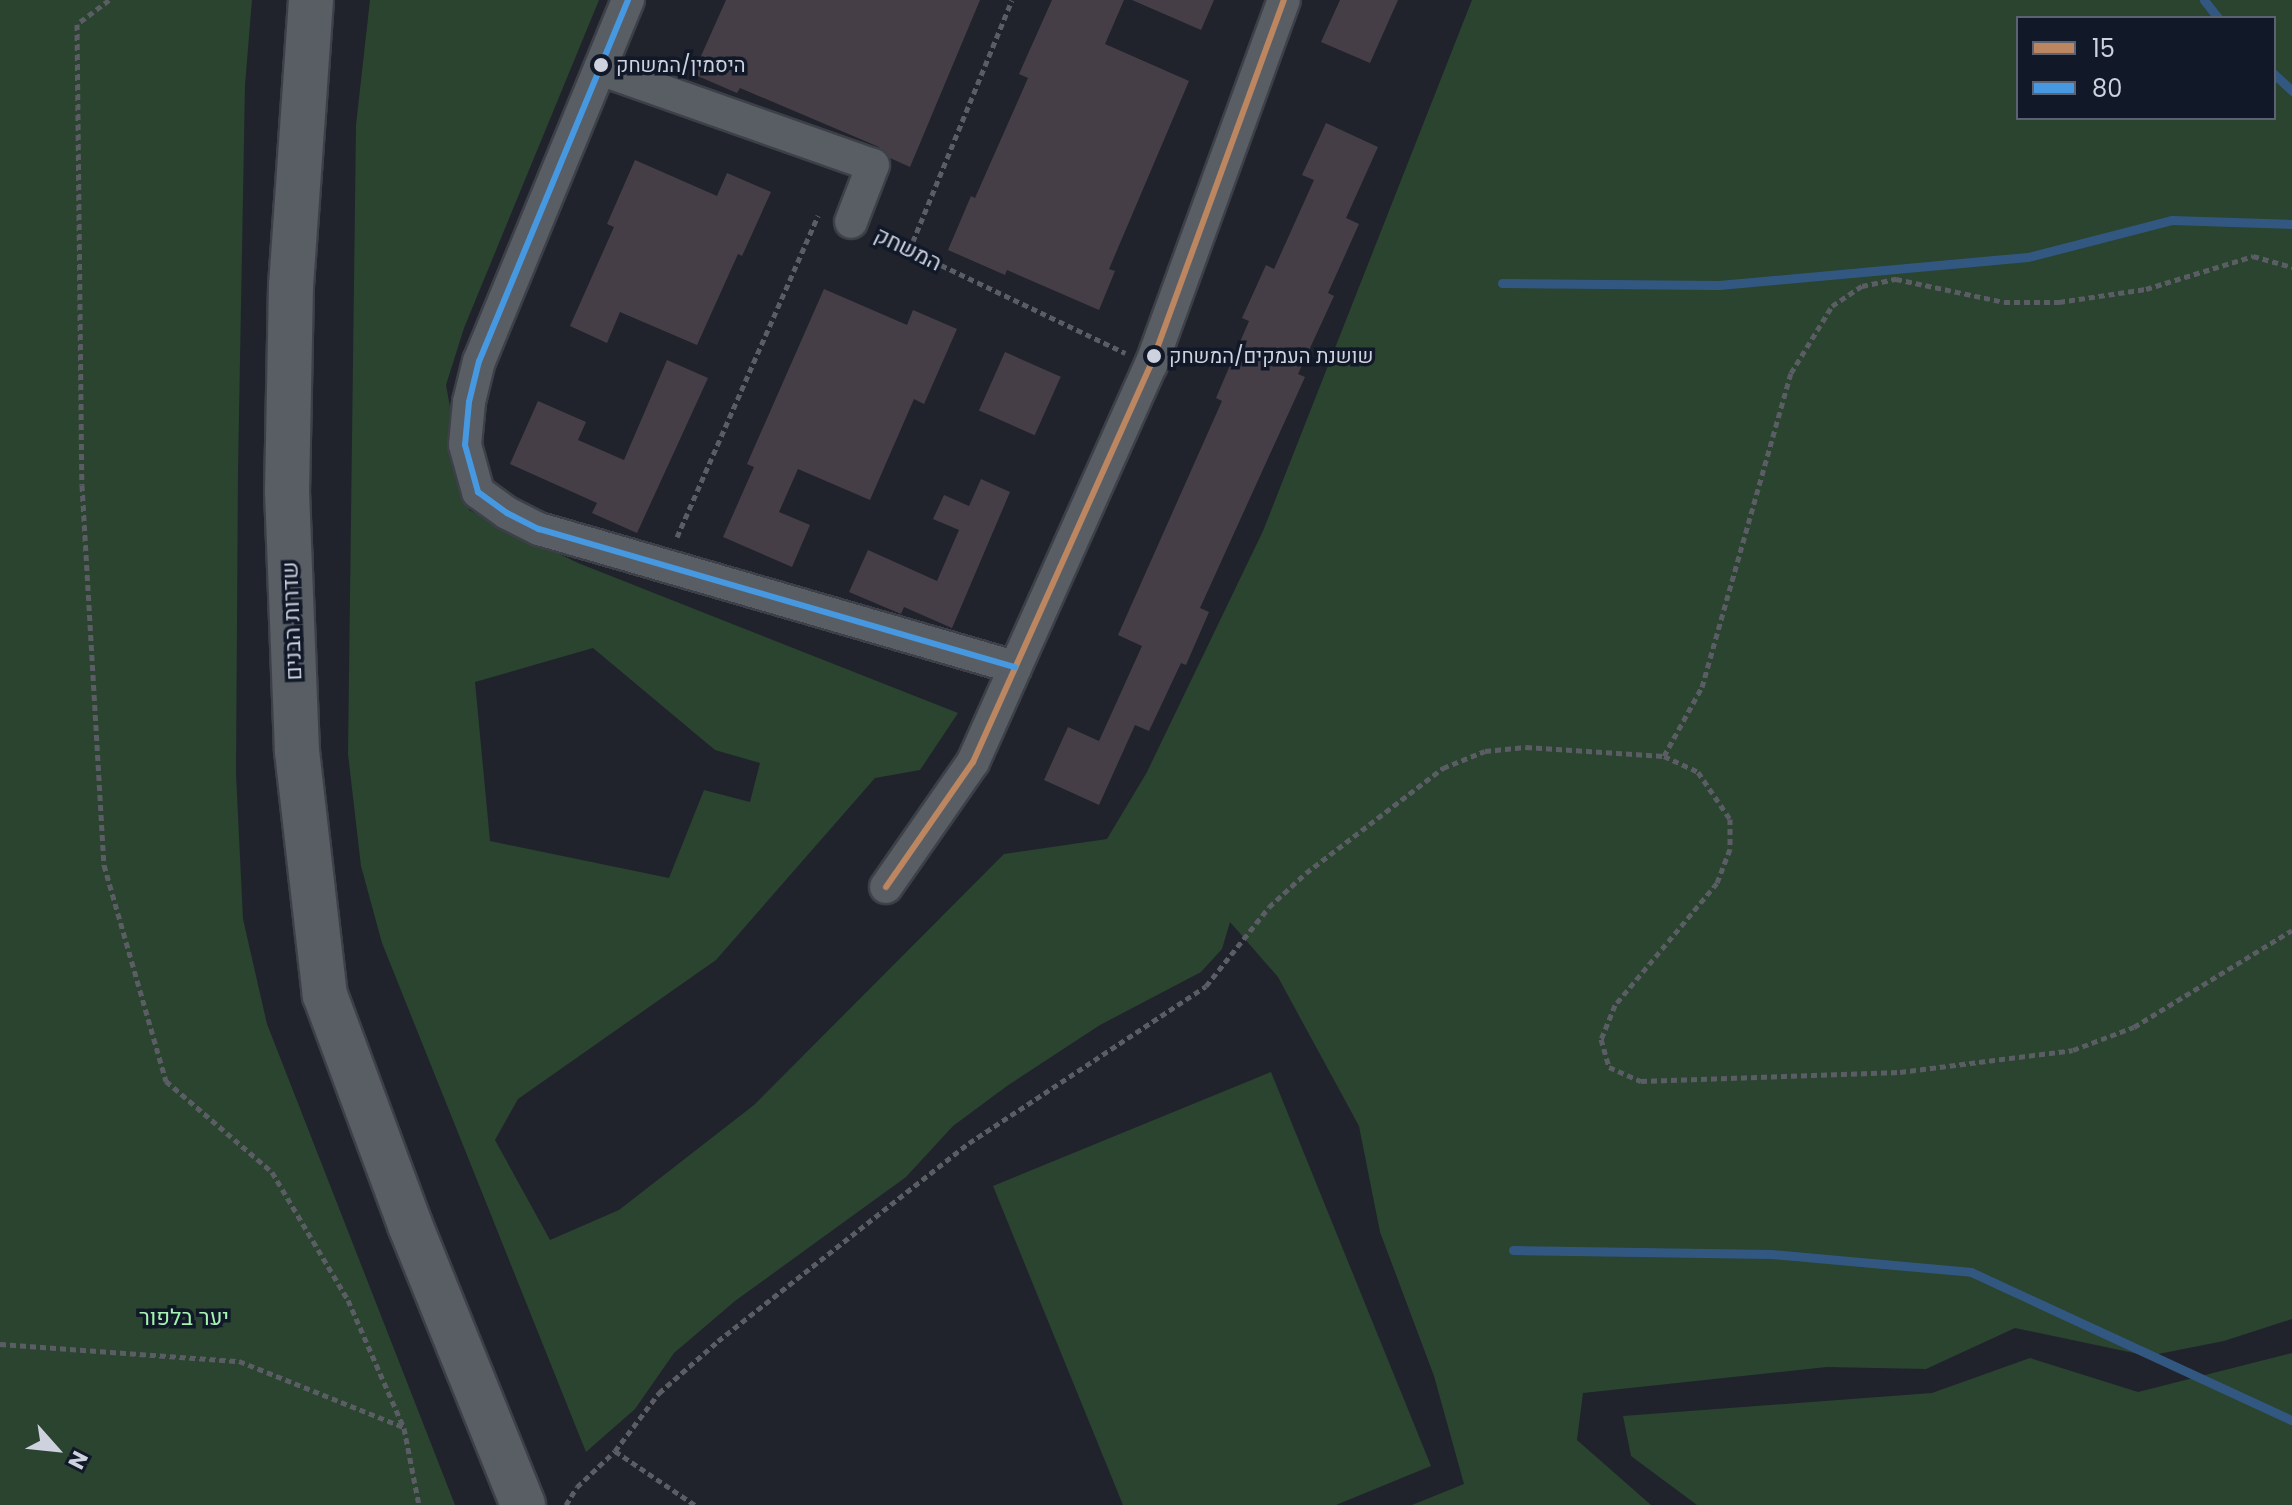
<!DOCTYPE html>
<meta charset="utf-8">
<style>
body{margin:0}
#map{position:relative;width:2292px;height:1505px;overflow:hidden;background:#20232c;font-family:Poppins,Heebo,sans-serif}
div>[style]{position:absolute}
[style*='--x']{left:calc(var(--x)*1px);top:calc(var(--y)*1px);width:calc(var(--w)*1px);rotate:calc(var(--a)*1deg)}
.green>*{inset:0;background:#2a4430}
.stream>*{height:9px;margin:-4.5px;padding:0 4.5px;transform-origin:4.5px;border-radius:4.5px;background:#325882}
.building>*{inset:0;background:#463e47;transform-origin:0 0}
.path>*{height:5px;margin-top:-2.5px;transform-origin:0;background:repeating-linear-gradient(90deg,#5a5d63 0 6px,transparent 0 10px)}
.roads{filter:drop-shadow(2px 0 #3d4048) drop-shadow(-2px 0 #3d4048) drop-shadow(0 2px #3d4048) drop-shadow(0 -2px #3d4048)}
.minor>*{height:32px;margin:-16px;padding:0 16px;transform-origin:16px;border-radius:16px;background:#595d64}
.secondary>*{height:44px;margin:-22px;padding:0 22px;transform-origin:22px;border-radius:22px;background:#595d64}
.bus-1>*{height:6px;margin:-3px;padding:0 3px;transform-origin:3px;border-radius:3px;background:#bb8660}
.bus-2>*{height:6px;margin:-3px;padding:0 3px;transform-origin:3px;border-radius:3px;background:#4699e1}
.dots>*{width:22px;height:22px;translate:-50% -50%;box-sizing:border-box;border:4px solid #111828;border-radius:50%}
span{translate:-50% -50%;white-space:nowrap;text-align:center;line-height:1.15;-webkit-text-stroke:7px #111828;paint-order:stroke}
.bus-label{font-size:20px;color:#cdd2de}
.left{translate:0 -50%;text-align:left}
.street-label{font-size:22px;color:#cdd2de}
.park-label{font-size:22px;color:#a5f2b1}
.legend{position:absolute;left:2016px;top:16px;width:260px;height:104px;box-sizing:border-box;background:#111828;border:2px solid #5c6271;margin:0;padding:10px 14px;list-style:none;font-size:24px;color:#cdd2de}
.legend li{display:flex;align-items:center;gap:16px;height:40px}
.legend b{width:40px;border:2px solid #5c6271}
.north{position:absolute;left:16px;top:1409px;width:80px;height:80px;-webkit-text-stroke:6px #111828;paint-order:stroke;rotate:117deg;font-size:22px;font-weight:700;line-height:32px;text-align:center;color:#cdd2de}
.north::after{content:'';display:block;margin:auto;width:28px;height:36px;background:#cdd2de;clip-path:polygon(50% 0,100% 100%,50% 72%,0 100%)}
</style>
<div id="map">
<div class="green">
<div style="clip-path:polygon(0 0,252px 0,245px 85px,238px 471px,236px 774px,243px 919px,267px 1024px,455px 1505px,0 1505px)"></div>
<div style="clip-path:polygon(evenodd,370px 0,599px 0,464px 328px,446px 385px,469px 510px,578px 563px,958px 713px,920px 770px,875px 778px,716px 960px,518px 1099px,495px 1140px,550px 1240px,619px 1210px,754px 1105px,1004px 854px,1107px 839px,1147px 772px,1263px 531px,1472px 0,2292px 0,2292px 1319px,2224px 1341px,2148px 1356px,2015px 1328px,1926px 1369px,1827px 1367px,1583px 1393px,1577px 1440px,1651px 1505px,1412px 1505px,1464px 1484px,1434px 1376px,1380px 1232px,1359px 1126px,1278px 977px,1230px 922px,1222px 949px,1201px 972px,1100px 1025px,1007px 1086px,953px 1126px,906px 1177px,735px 1301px,674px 1353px,635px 1409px,586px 1452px,382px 943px,361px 866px,348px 754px,356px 125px,370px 0,2018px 18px,2274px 18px,2274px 118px,2018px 118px,2018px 18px,370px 0,593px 648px,715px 750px,760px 763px,750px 802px,704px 790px,669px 878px,490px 841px,475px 682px,593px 648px)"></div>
<div style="clip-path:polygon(1271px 1072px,1431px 1466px,1336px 1505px,1123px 1505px,993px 1186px)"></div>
<div style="clip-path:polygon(2292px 1353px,2292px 1505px,1697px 1505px,1631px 1456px,1623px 1416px,1932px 1393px,2030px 1358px,2138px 1392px)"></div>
</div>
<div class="stream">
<div style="--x:2204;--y:0;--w:23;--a:52"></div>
<div style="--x:2274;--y:74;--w:25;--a:43"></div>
<div style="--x:1502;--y:283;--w:217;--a:0.5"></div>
<div style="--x:1719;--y:285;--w:310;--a:-5.2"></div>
<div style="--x:2028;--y:257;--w:149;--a:-14.4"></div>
<div style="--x:2172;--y:220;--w:120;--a:1.9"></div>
<div style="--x:1513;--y:1250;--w:258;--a:0.9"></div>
<div style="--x:1771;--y:1254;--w:201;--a:5.1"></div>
<div style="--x:1971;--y:1272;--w:353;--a:24.8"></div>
</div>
<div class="building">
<div style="clip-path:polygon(726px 0,980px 0,910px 167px,890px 158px,879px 147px,740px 88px,737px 93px,693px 74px)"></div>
<div style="clip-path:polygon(1052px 0,1124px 0,1105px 44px,1189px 81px,1109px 269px,1115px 271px,1099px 310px,1007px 270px,1005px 275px,948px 250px,971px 196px,975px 198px,1028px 78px,1019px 74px)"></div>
<div style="clip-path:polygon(1132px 0,1214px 0,1201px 30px)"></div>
<div style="clip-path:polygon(1340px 0,1398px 0,1370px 63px,1321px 42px)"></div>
<div style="clip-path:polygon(1326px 123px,1378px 147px,1346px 218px,1359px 224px,1328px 293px,1334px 296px,1298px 374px,1305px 377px,1200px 608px,1209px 612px,1186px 665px,1181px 663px,1149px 731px,1135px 725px,1099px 805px,1044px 780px,1068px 727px,1099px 741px,1142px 646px,1118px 635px,1222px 401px,1216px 398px,1249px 321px,1242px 318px,1266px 265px,1274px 269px,1314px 180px,1302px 175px)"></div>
<div style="clip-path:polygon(635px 160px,717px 196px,727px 173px,771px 192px,742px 256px,738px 254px,697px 345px,620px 312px,607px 343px,570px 326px,614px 227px,607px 224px)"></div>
<div style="clip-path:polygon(824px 289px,907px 325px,913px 310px,957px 329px,924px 404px,914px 399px,870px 500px,798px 469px,779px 512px,810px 525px,792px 567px,723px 537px,754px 467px,747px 464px)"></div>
<div style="left:1005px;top:352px;width:61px;height:64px;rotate:24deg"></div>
<div style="clip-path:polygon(667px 360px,708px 378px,637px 533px,592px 513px,597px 503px,510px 464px,538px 401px,586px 422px,578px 440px,624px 460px)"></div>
<div style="clip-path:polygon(981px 479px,1010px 492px,952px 628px,904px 607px,901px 614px,849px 592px,868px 550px,937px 581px,959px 530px,933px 519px,944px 495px,969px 506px)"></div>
</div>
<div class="path">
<div style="--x:109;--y:0;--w:40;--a:143"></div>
<div style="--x:77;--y:24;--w:461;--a:89.4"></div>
<div style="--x:82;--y:485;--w:381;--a:86.7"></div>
<div style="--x:104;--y:865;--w:225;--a:74"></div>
<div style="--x:166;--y:1081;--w:140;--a:40.6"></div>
<div style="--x:272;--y:1172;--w:149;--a:59.3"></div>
<div style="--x:348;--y:1300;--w:140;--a:66.4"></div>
<div style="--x:404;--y:1428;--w:78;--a:79"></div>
<div style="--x:878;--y:235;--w:274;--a:25.5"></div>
<div style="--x:909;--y:251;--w:271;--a:-67.7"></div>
<div style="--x:677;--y:537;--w:351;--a:-66.3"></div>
<div style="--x:1664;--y:756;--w:79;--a:-61.2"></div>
<div style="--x:1702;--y:687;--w:326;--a:-74.2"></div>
<div style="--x:1791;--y:373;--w:79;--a:-58.5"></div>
<div style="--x:1832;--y:306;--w:36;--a:-34"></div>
<div style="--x:1862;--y:286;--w:35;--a:-12"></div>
<div style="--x:1896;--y:279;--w:110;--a:12"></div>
<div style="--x:2004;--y:302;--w:55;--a:0"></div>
<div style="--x:2059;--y:302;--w:88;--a:-8.5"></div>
<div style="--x:2146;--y:289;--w:112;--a:-17.1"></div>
<div style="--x:2253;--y:256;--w:41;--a:15.8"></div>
<div style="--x:0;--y:1344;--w:240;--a:4.1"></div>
<div style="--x:239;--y:1361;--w:177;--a:21.9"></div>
<div style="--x:615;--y:1451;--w:97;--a:34"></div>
<div style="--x:566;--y:1505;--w:21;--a:-59"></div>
<div style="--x:577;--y:1487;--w:52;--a:-43.5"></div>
<div style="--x:615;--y:1451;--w:73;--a:-52.8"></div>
<div style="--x:659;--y:1393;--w:79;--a:-41.4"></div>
<div style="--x:718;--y:1341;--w:320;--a:-38.3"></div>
<div style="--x:969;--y:1143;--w:284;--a:-33.5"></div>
<div style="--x:1206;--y:986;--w:101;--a:-51.4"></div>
<div style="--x:1269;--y:907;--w:50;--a:-42.6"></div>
<div style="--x:1306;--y:873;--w:173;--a:-37.5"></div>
<div style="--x:1443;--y:768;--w:45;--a:-22"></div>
<div style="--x:1485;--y:751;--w:41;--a:-5.6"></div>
<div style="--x:1526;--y:747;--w:138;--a:3.7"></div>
<div style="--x:1664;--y:756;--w:38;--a:25"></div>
<div style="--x:1698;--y:772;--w:57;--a:55.8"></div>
<div style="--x:1730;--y:819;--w:30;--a:90"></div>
<div style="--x:1730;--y:849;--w:36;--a:111"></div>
<div style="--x:1717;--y:883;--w:159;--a:129.9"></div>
<div style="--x:1615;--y:1005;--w:37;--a:112"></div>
<div style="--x:1601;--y:1039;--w:29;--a:74"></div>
<div style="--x:1609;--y:1067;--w:35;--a:24"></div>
<div style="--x:1641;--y:1081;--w:259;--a:-2"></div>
<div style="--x:1900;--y:1072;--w:174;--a:-7.2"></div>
<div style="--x:2073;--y:1050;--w:65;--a:-20.7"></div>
<div style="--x:2134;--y:1027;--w:185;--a:-31.5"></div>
</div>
<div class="roads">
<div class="minor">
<div style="--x:628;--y:0;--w:391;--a:112.4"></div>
<div style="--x:479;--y:361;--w:42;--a:103.7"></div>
<div style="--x:469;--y:402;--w:43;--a:95.3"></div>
<div style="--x:465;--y:445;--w:49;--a:74.5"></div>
<div style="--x:478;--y:492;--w:36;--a:36"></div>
<div style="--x:507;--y:513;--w:36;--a:27"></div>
<div style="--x:539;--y:529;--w:496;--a:16.2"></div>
<div style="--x:600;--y:69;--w:289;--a:19.4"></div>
<div style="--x:873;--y:165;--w:61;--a:111.1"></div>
<div style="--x:886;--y:887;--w:152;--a:-55.2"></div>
<div style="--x:973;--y:762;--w:435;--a:-65.9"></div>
<div style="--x:1151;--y:365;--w:388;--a:-70"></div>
</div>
<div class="secondary">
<div style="--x:311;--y:0;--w:286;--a:94"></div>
<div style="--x:291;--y:285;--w:206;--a:91.1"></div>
<div style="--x:287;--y:491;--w:260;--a:87.8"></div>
<div style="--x:297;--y:751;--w:246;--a:83.5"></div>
<div style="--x:325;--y:995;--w:245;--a:69.7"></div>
<div style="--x:410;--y:1225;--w:302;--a:68"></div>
</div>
</div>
<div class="bus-1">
<div style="--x:886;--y:887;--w:152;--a:-55.2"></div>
<div style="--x:973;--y:762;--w:435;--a:-65.9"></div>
<div style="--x:1151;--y:365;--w:388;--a:-70"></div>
</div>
<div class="bus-2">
<div style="--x:628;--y:0;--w:391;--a:112.4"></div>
<div style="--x:479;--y:361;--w:42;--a:103.7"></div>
<div style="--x:469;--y:402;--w:43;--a:95.3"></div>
<div style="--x:465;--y:445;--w:49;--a:74.5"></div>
<div style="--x:478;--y:492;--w:36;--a:36"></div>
<div style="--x:507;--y:513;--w:36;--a:27"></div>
<div style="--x:539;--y:529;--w:496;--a:16.2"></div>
</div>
<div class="dots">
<div style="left:601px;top:65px;background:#cdd2de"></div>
<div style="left:1154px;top:356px;background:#cdd2de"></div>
</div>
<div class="bus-label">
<span class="left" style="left:616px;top:65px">היסמין/המשחק</span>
<span class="left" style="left:1169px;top:356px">שושנת העמקים/המשחק</span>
</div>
<div class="street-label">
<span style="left:908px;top:249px;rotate:26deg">המשחק</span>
<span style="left:292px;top:621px;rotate:-92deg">שדרות הבנים</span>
</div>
<div class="park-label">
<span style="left:184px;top:1318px">יער בלפור</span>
</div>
<ul class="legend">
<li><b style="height:10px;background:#bb8660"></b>15</li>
<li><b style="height:10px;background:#4699e1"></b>80</li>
</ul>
<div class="north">N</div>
</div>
